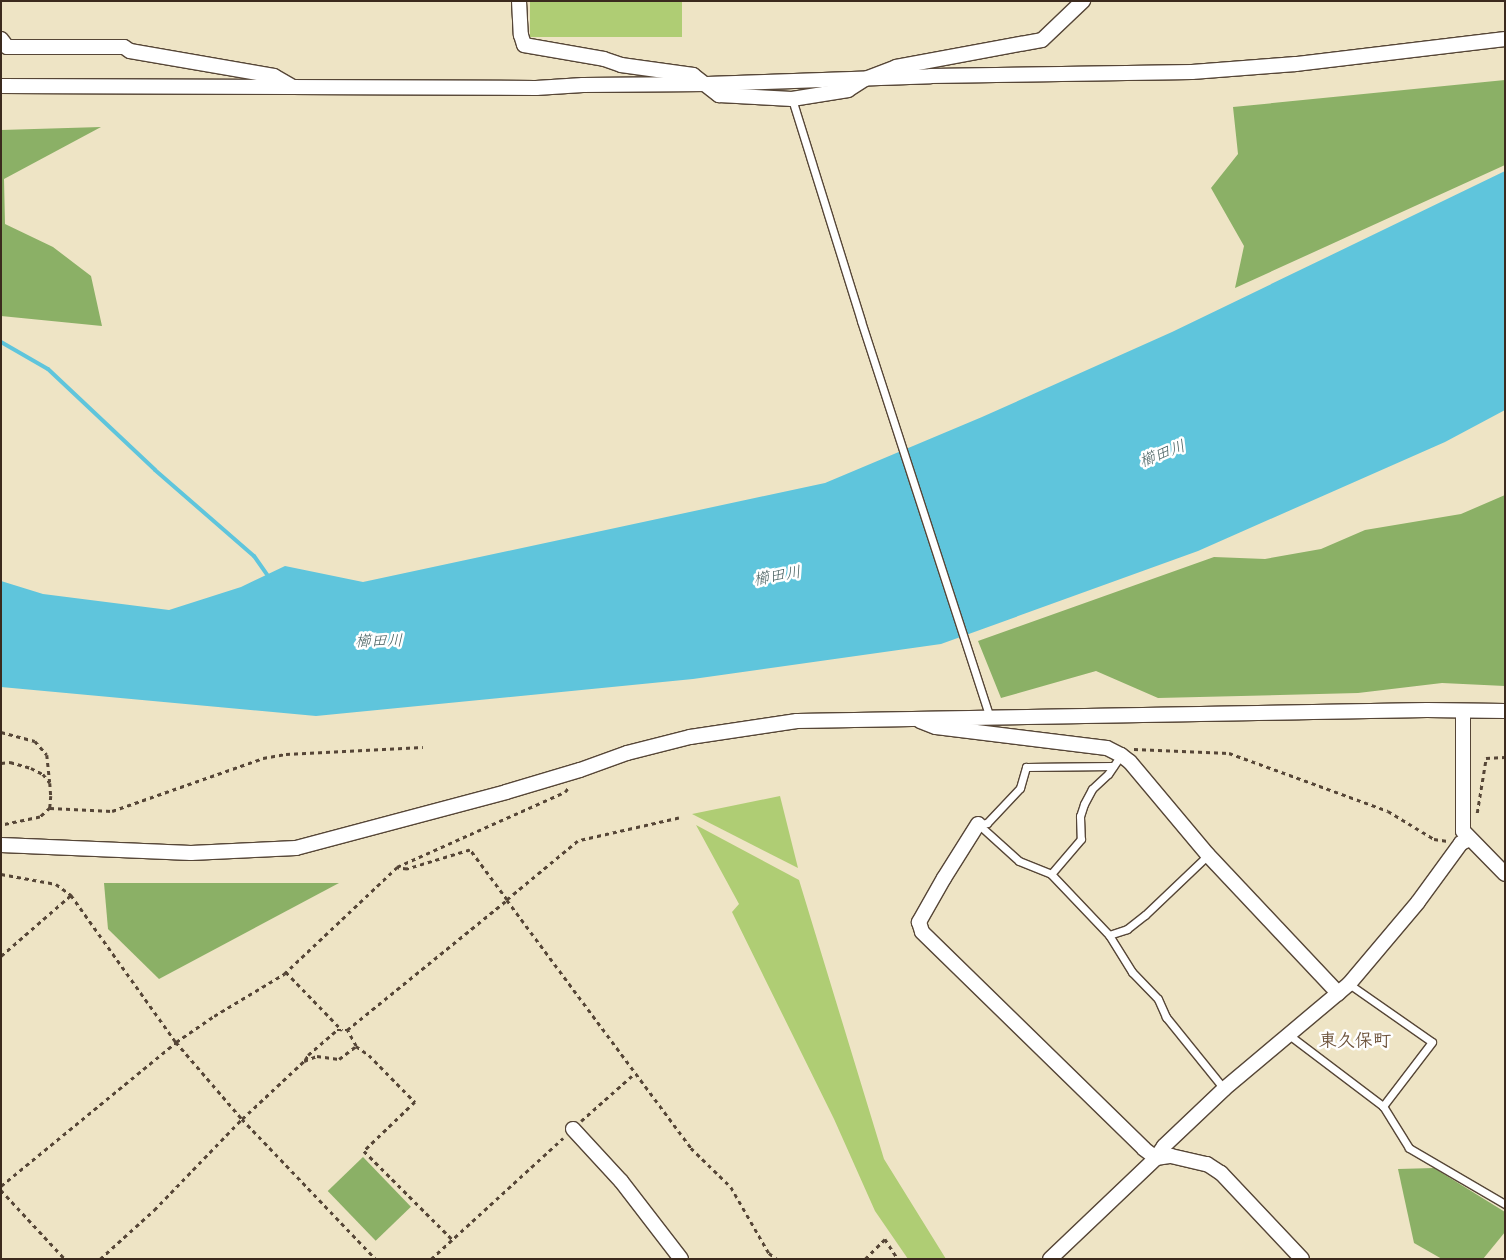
<!DOCTYPE html>
<meta charset="utf-8">
<style>
body{margin:0}
#map{position:relative;width:1506px;height:1260px;overflow:hidden;background:#eee4c5;font-family:Mali,"Klee One",sans-serif}
div>[style]{position:absolute}
[style*='--x']{left:calc(var(--x)*1px);top:calc(var(--y)*1px);width:calc(var(--w)*1px);rotate:calc(var(--a)*1deg)}
.green>*{inset:0;background:#afcd74;transform-origin:0 0}
.forest>*{inset:0;background:#8bb066;transform-origin:0 0}
.water>*{inset:0;background:#5fc5dc}
.stream>*{height:4px;margin:-2px;padding:0 2px;transform-origin:2px;border-radius:2px;background:#5fc5dc}
.path>*{height:2.5px;margin-top:-1.25px;transform-origin:0;background:repeating-linear-gradient(90deg,#564637 0 4px,transparent 0 8px)}
.roads{filter:drop-shadow(1px 0 #564637) drop-shadow(-1px 0 #564637) drop-shadow(0 1px #564637) drop-shadow(0 -1px #564637)}
.lane>*{height:7px;margin:-3.5px;padding:0 3.5px;transform-origin:3.5px;border-radius:3.5px;background:#fff}
.street>*{height:14px;margin:-7px;padding:0 7px;transform-origin:7px;border-radius:7px;background:#fff}
span{translate:-50% -50%;white-space:nowrap;text-align:center;line-height:1.15;-webkit-text-stroke:5px #fff;paint-order:stroke}
.water-label{font-size:16px;color:#486060;font-style:italic}
.quarter-label{font-size:18px;color:#6d533b;font-weight:700}
.frame{position:absolute;inset:0;border:2px solid #3b2a1e;pointer-events:none}
</style>
<div id="map">
<div class="green">
<div style="left:530px;top:1px;width:152px;height:36px"></div>
<div style="clip-path:polygon(780px 796px,798px 868px,692px 814px)"></div>
<div style="clip-path:polygon(696px 825px,799px 880px,884px 1159px,946px 1259px,908px 1259px,875px 1211px,834px 1119px,732px 912px,739px 904px)"></div>
</div>
<div class="forest">
<div style="clip-path:polygon(1505px 80px,1505px 165px,1235px 288px,1244px 246px,1211px 188px,1238px 154px,1233px 107px)"></div>
<div style="clip-path:polygon(101px 127px,4px 179px,5px 224px,53px 247px,91px 276px,102px 326px,1px 316px,1px 130px)"></div>
<div style="clip-path:polygon(1505px 495px,1505px 686px,1442px 683px,1358px 693px,1158px 698px,1096px 671px,1001px 698px,978px 641px,1214px 557px,1265px 559px,1321px 549px,1365px 530px,1461px 514px)"></div>
<div style="clip-path:polygon(104px 883px,339px 883px,159px 979px,108px 929px)"></div>
<div style="left:363px;top:1157px;width:69px;height:49px;rotate:46deg"></div>
<div style="clip-path:polygon(1434px 1168px,1505px 1212px,1505px 1232px,1483px 1259px,1442px 1259px,1414px 1243px,1398px 1169px)"></div>
</div>
<div class="water">
<div style="clip-path:polygon(1505px 171px,1505px 410px,1445px 442px,1198px 551px,941px 644px,693px 679px,316px 716px,1px 687px,1px 581px,43px 594px,169px 610px,241px 587px,285px 566px,363px 582px,825px 483px,982px 417px,1172px 332px)"></div>
</div>
<div class="stream">
<div style="--x:1;--y:342;--w:54;--a:29.9"></div>
<div style="--x:48;--y:369;--w:147;--a:43.3"></div>
<div style="--x:155;--y:470;--w:131;--a:41"></div>
<div style="--x:254;--y:556;--w:28;--a:55"></div>
</div>
<div class="path">
<div style="--x:1;--y:732;--w:35;--a:15"></div>
<div style="--x:35;--y:741;--w:18;--a:49"></div>
<div style="--x:47;--y:755;--w:27;--a:84"></div>
<div style="--x:1134;--y:749;--w:95;--a:2.4"></div>
<div style="--x:1229;--y:753;--w:169;--a:20"></div>
<div style="--x:1388;--y:811;--w:54;--a:31.3"></div>
<div style="--x:1434;--y:839;--w:14;--a:8"></div>
<div style="--x:1;--y:763;--w:9;--a:-6"></div>
<div style="--x:10;--y:762;--w:22;--a:16"></div>
<div style="--x:31;--y:768;--w:13;--a:27"></div>
<div style="--x:43;--y:774;--w:11;--a:52"></div>
<div style="--x:50;--y:783;--w:13;--a:86"></div>
<div style="--x:51;--y:796;--w:12;--a:95"></div>
<div style="--x:50;--y:808;--w:13;--a:138"></div>
<div style="--x:40;--y:817;--w:40;--a:168"></div>
<div style="--x:50;--y:808;--w:62;--a:2.8"></div>
<div style="--x:112;--y:811;--w:160;--a:-19.3"></div>
<div style="--x:263;--y:758;--w:23;--a:-10"></div>
<div style="--x:286;--y:754;--w:137;--a:-2.9"></div>
<div style="--x:1477;--y:813;--w:56;--a:-80.7"></div>
<div style="--x:1486;--y:758;--w:19;--a:-3"></div>
<div style="--x:679;--y:818;--w:104;--a:167.2"></div>
<div style="--x:578;--y:841;--w:92;--a:140.3"></div>
<div style="--x:507;--y:900;--w:309;--a:53.4"></div>
<div style="--x:691;--y:1148;--w:56;--a:44.3"></div>
<div style="--x:731;--y:1187;--w:76;--a:60.1"></div>
<div style="--x:769;--y:1253;--w:10;--a:37"></div>
<div style="--x:1;--y:874;--w:56;--a:10.3"></div>
<div style="--x:56;--y:884;--w:19;--a:36"></div>
<div style="--x:71;--y:895;--w:181;--a:54.5"></div>
<div style="--x:176;--y:1042;--w:101;--a:49.4"></div>
<div style="--x:242;--y:1119;--w:194;--a:46.3"></div>
<div style="--x:1;--y:956;--w:93;--a:-41.1"></div>
<div style="--x:286;--y:972;--w:81;--a:46"></div>
<div style="--x:356;--y:1046;--w:16;--a:35"></div>
<div style="--x:369;--y:1055;--w:66;--a:45.6"></div>
<div style="--x:415;--y:1102;--w:71;--a:136.1"></div>
<div style="--x:364;--y:1151;--w:124;--a:45"></div>
<div style="--x:305;--y:1060;--w:6;--a:-59"></div>
<div style="--x:308;--y:1055;--w:38;--a:-41"></div>
<div style="--x:337;--y:1030;--w:10;--a:0"></div>
<div style="--x:581;--y:1121;--w:72;--a:-41.6"></div>
<div style="--x:1;--y:1186;--w:227;--a:-39.4"></div>
<div style="--x:176;--y:1042;--w:46;--a:-34.4"></div>
<div style="--x:214;--y:1016;--w:82;--a:-31"></div>
<div style="--x:284;--y:974;--w:156;--a:-43.4"></div>
<div style="--x:397;--y:867;--w:184;--a:-24.1"></div>
<div style="--x:565;--y:792;--w:5;--a:-53"></div>
<div style="--x:1;--y:1190;--w:94;--a:47.2"></div>
<div style="--x:100;--y:1259;--w:73;--a:-42.2"></div>
<div style="--x:154;--y:1210;--w:127;--a:-46"></div>
<div style="--x:242;--y:1119;--w:85;--a:-43.1"></div>
<div style="--x:304;--y:1061;--w:14;--a:-21"></div>
<div style="--x:317;--y:1056;--w:22;--a:8"></div>
<div style="--x:339;--y:1059;--w:21;--a:-37"></div>
<div style="--x:356;--y:1046;--w:18;--a:-119"></div>
<div style="--x:347;--y:1030;--w:206;--a:-39.1"></div>
<div style="--x:507;--y:900;--w:62;--a:-126.5"></div>
<div style="--x:470;--y:850;--w:66;--a:163.2"></div>
<div style="--x:407;--y:869;--w:9;--a:-174"></div>
<div style="--x:431;--y:1259;--w:179;--a:-42.5"></div>
<div style="--x:865;--y:1259;--w:28;--a:-45"></div>
<div style="--x:885;--y:1239;--w:24;--a:57"></div>
</div>
<div class="roads">
<div class="lane">
<div style="--x:792;--y:99;--w:232;--a:72.7"></div>
<div style="--x:861;--y:321;--w:415;--a:72"></div>
<div style="--x:1121;--y:755;--w:23;--a:124"></div>
<div style="--x:1108;--y:774;--w:22;--a:137"></div>
<div style="--x:1092;--y:789;--w:17;--a:118"></div>
<div style="--x:1084;--y:804;--w:13;--a:108"></div>
<div style="--x:1080;--y:816;--w:23;--a:88"></div>
<div style="--x:1081;--y:839;--w:46;--a:130.6"></div>
<div style="--x:1051;--y:874;--w:84;--a:46.4"></div>
<div style="--x:1109;--y:935;--w:44;--a:58.1"></div>
<div style="--x:1132;--y:972;--w:37;--a:46"></div>
<div style="--x:1158;--y:999;--w:20;--a:66"></div>
<div style="--x:1166;--y:1017;--w:92;--a:51.1"></div>
<div style="--x:978;--y:824;--w:9;--a:-6"></div>
<div style="--x:987;--y:823;--w:48;--a:-46.7"></div>
<div style="--x:1020;--y:788;--w:22;--a:-74"></div>
<div style="--x:1026;--y:767;--w:87;--a:-0.7"></div>
<div style="--x:978;--y:824;--w:55;--a:42.1"></div>
<div style="--x:1019;--y:861;--w:35;--a:22"></div>
<div style="--x:1109;--y:935;--w:19;--a:-18"></div>
<div style="--x:1127;--y:929;--w:23;--a:-38"></div>
<div style="--x:1145;--y:915;--w:87;--a:-43.6"></div>
<div style="--x:1349;--y:984;--w:101;--a:34.9"></div>
<div style="--x:1432;--y:1042;--w:81;--a:127.4"></div>
<div style="--x:1289;--y:1035;--w:118;--a:37.1"></div>
<div style="--x:1383;--y:1106;--w:49;--a:58.2"></div>
<div style="--x:1409;--y:1148;--w:111;--a:30.3"></div>
</div>
<div class="street">
<div style="--x:519;--y:1;--w:34;--a:87"></div>
<div style="--x:521;--y:35;--w:10;--a:73"></div>
<div style="--x:524;--y:45;--w:81;--a:9.9"></div>
<div style="--x:604;--y:59;--w:18;--a:19"></div>
<div style="--x:621;--y:65;--w:73;--a:7.9"></div>
<div style="--x:693;--y:75;--w:33;--a:38"></div>
<div style="--x:719;--y:95;--w:73;--a:3.1"></div>
<div style="--x:792;--y:99;--w:57;--a:-9.1"></div>
<div style="--x:848;--y:90;--w:20;--a:-33"></div>
<div style="--x:865;--y:79;--w:33;--a:-21"></div>
<div style="--x:896;--y:67;--w:148;--a:-10.5"></div>
<div style="--x:1042;--y:40;--w:57;--a:-43.6"></div>
<div style="--x:1;--y:39;--w:10;--a:53"></div>
<div style="--x:7;--y:47;--w:117;--a:0"></div>
<div style="--x:124;--y:47;--w:7;--a:34"></div>
<div style="--x:130;--y:51;--w:146;--a:9.8"></div>
<div style="--x:274;--y:76;--w:22;--a:30"></div>
<div style="--x:1;--y:86;--w:535;--a:0.21"></div>
<div style="--x:536;--y:88;--w:47;--a:-3.7"></div>
<div style="--x:583;--y:85;--w:124;--a:-0.5"></div>
<div style="--x:707;--y:84;--w:224;--a:-2"></div>
<div style="--x:931;--y:76;--w:261;--a:-0.9"></div>
<div style="--x:1192;--y:72;--w:104;--a:-4.4"></div>
<div style="--x:1296;--y:64;--w:210;--a:-6.8"></div>
<div style="--x:1463;--y:712;--w:119;--a:90"></div>
<div style="--x:1463;--y:831;--w:60;--a:45.7"></div>
<div style="--x:920;--y:721;--w:17;--a:21"></div>
<div style="--x:936;--y:727;--w:172;--a:7"></div>
<div style="--x:1107;--y:748;--w:16;--a:27"></div>
<div style="--x:1121;--y:755;--w:11;--a:38"></div>
<div style="--x:1130;--y:762;--w:121;--a:50"></div>
<div style="--x:1208;--y:855;--w:190;--a:46.7"></div>
<div style="--x:978;--y:824;--w:64;--a:122.2"></div>
<div style="--x:944;--y:878;--w:51;--a:119.6"></div>
<div style="--x:919;--y:922;--w:10;--a:73"></div>
<div style="--x:922;--y:932;--w:310;--a:44.3"></div>
<div style="--x:1144;--y:1149;--w:15;--a:37"></div>
<div style="--x:1156;--y:1158;--w:15;--a:-8"></div>
<div style="--x:1171;--y:1156;--w:37;--a:13"></div>
<div style="--x:1207;--y:1164;--w:17;--a:33"></div>
<div style="--x:1221;--y:1173;--w:118;--a:46.7"></div>
<div style="--x:1;--y:845;--w:190;--a:2.4"></div>
<div style="--x:191;--y:853;--w:105;--a:-2.7"></div>
<div style="--x:296;--y:848;--w:217;--a:-14.9"></div>
<div style="--x:506;--y:792;--w:77;--a:-16.6"></div>
<div style="--x:580;--y:770;--w:50;--a:-19.9"></div>
<div style="--x:627;--y:753;--w:65;--a:-14.3"></div>
<div style="--x:690;--y:737;--w:108;--a:-8.5"></div>
<div style="--x:797;--y:721;--w:630;--a:-1"></div>
<div style="--x:1427;--y:710;--w:78;--a:0.7"></div>
<div style="--x:573;--y:1129;--w:71;--a:47.3"></div>
<div style="--x:621;--y:1181;--w:98;--a:52.4"></div>
<div style="--x:1050;--y:1259;--w:146;--a:-43.6"></div>
<div style="--x:1156;--y:1158;--w:14;--a:-56"></div>
<div style="--x:1164;--y:1146;--w:83;--a:-43.5"></div>
<div style="--x:1224;--y:1089;--w:163;--a:-40"></div>
<div style="--x:1349;--y:984;--w:107;--a:-49.9"></div>
<div style="--x:1418;--y:902;--w:73;--a:-53.9"></div>
<div style="--x:1461;--y:843;--w:10;--a:-24"></div>
</div>
</div>
<div class="water-label">
<span style="left:1162px;top:453px;rotate:-21deg">櫛田川</span>
<span style="left:777px;top:575px;rotate:-10deg">櫛田川</span>
<span style="left:379px;top:640px;rotate:-1deg">櫛田川</span>
</div>
<div class="quarter-label">
<span style="left:1355px;top:1039px">東久保町</span>
</div>
<div class="frame"></div>
</div>
